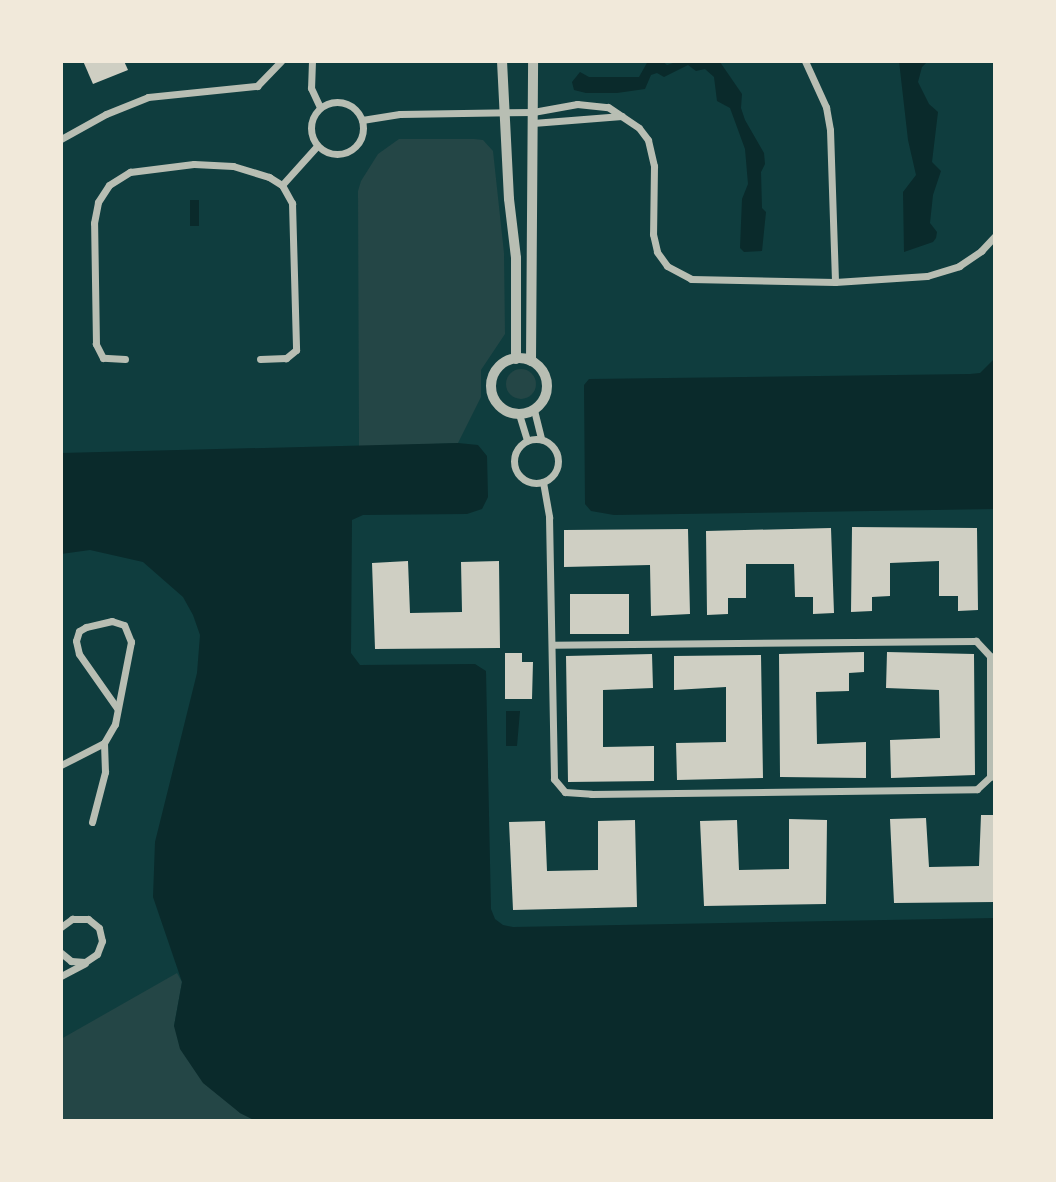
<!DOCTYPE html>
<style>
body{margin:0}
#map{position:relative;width:1056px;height:1182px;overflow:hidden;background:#0f3d3e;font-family:Rubik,sans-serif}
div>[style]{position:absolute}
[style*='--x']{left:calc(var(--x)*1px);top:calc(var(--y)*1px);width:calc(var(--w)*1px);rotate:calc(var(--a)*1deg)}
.green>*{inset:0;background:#244646}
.round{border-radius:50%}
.water>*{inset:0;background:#0a2a2b;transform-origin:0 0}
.building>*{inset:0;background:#cfcfc3;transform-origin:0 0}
.minor>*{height:7px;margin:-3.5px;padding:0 3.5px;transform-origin:3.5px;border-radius:3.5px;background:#b8beb3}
.minor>.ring{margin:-3.5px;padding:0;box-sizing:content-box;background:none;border:7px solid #b8beb3;border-radius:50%}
.tertiary>*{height:10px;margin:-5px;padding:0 5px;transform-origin:5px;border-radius:5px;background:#b8beb3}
.tertiary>.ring{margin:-5px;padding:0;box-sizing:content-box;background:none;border:10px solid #b8beb3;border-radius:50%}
span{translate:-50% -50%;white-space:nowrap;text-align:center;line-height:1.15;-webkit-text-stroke:5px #f1e9da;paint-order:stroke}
.frame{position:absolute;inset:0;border:63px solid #f1e9da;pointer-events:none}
</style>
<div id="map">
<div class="green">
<div style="clip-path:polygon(399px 139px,474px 139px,483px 140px,493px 151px,504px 253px,505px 334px,481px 370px,481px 397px,458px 443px,359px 447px,358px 191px,361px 181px,378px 154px)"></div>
<div class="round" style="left:506px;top:369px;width:30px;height:30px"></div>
<div style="clip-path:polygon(177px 973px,182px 982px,174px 1026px,240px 1113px,256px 1121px,61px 1121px,61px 1039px)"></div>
</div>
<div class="water">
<div style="clip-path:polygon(648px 61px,662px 61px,667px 65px,679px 61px,720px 62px,742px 94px,741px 108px,745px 120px,764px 153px,765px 164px,761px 172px,762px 208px,766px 212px,762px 251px,744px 252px,740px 248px,742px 199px,748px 184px,745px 149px,730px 108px,717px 101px,714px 77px,705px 69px,696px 71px,688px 65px,664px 77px,657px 73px,651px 75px,645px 89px,617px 93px,586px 93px,574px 90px,572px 82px,580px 72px,589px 77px,639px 77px)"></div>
<div style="clip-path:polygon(899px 61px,928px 61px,922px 67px,918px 82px,929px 104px,938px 112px,932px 162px,941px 171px,933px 195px,930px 223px,937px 232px,936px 238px,933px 242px,904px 252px,903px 192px,916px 175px,908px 140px)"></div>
<div style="left:190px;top:200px;width:9px;height:26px"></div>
<div style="clip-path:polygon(995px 358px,995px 509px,614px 515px,591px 511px,585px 504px,584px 385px,589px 379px,970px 374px,980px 373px)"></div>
<div style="clip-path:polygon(458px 443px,478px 445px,487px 456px,488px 497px,482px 509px,467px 514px,363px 515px,352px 520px,351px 653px,360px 665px,475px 664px,486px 671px,491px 909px,495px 919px,503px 925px,513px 927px,995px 918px,995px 1121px,256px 1121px,240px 1113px,203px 1083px,180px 1049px,174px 1026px,182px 982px,153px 897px,155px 842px,197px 673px,200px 635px,193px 615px,183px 597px,143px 562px,90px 550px,61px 554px,61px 453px)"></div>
<div style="clip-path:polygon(506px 711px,520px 711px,517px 746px,506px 746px)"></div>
</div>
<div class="building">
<div style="clip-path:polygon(83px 61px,124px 61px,128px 70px,93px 84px)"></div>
<div style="clip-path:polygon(852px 527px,977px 528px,978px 610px,958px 611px,958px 596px,939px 596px,939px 561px,890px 563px,890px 596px,872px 597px,872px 611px,851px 612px)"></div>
<div style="clip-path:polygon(831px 528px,834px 613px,813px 614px,813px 597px,795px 597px,794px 564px,746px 564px,746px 598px,728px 598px,728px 614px,707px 615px,706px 531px)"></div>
<div style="clip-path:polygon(688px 529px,690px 614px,651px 616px,650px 565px,564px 567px,564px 530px)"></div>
<div style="clip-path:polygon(408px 561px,410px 613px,462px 612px,461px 562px,499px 561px,500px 648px,375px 649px,372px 563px)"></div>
<div style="left:570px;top:594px;width:59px;height:40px"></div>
<div style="clip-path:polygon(864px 652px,864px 672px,849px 673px,849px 691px,816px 692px,817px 744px,866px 742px,866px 778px,780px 777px,779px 654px)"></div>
<div style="clip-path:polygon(887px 652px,974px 654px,975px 775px,891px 778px,890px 740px,940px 738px,939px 690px,886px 688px)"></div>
<div style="clip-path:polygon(505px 653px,522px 653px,522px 662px,533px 662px,532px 699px,505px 699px)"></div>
<div style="clip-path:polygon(652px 654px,653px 688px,603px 690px,603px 747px,654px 746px,654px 781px,568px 782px,566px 656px)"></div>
<div style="clip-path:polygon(761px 655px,763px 778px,677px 780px,676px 743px,726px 742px,726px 687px,674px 690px,674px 656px)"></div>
<div style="clip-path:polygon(981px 815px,995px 815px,995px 902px,894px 903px,890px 819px,926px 818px,929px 867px,979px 866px)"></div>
<div style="clip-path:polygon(789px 819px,827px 820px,826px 904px,704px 906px,700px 821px,737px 820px,739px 870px,789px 869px)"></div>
<div style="clip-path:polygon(635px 820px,637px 907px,513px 910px,509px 822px,545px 821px,547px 871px,598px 870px,598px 821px)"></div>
</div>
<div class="minor">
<div style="--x:312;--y:61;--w:27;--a:92"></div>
<div style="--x:311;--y:88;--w:21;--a:65"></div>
<div style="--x:805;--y:61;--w:51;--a:65.5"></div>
<div style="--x:826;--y:107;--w:23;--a:80"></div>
<div style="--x:830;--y:130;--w:152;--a:88.1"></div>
<div class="ring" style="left:311px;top:102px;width:45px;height:45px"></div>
<div style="--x:362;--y:120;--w:38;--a:-9"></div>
<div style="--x:400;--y:114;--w:133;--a:-0.9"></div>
<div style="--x:533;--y:112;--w:45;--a:-10.3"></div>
<div style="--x:577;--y:104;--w:31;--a:6"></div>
<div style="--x:608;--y:107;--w:37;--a:34"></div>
<div style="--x:639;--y:128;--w:15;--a:53"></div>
<div style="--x:648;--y:140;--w:27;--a:77"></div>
<div style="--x:654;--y:166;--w:68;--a:90.8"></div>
<div style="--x:653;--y:234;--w:18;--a:77"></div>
<div style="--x:657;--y:252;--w:17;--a:54"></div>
<div style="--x:667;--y:266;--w:27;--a:28"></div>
<div style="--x:691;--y:279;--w:144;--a:1.2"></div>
<div style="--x:835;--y:282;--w:92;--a:-3.7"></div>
<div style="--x:927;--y:276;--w:34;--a:-17"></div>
<div style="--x:959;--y:266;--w:27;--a:-34"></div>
<div style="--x:981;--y:251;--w:21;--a:-47"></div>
<div style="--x:533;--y:123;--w:89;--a:-4.5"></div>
<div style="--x:61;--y:139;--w:51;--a:-29.1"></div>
<div style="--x:106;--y:114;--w:45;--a:-22"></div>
<div style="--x:148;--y:97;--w:110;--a:-5.8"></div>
<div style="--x:257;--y:86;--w:35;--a:-46"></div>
<div style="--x:282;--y:185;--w:52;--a:-48.1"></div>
<div style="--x:125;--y:359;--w:22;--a:-177"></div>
<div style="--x:103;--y:358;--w:16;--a:-117"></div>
<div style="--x:96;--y:344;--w:121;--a:-90.9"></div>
<div style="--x:94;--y:223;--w:21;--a:-79"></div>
<div style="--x:98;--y:202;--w:20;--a:-57"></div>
<div style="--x:109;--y:185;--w:25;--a:-32"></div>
<div style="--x:130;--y:172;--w:64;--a:-7.1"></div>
<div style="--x:194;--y:164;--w:39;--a:3"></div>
<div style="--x:233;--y:166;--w:38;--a:17"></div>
<div style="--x:269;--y:177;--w:15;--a:32"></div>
<div style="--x:282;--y:185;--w:21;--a:61"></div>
<div style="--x:292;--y:203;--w:147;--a:88.4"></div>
<div style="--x:296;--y:350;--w:13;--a:141"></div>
<div style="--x:286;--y:358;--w:26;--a:178"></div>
<div style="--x:534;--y:410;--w:30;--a:76"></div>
<div style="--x:519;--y:414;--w:28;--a:73"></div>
<div class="ring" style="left:514px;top:439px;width:37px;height:37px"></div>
<div style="--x:543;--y:482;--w:36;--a:80"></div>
<div style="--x:549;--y:517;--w:262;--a:88.9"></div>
<div style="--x:554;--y:779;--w:17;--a:50"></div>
<div style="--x:565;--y:792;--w:26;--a:4"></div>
<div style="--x:591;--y:794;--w:386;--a:-0.7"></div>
<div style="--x:977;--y:789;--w:18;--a:-43"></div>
<div style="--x:990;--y:777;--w:121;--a:-90"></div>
<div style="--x:990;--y:656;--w:21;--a:-133"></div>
<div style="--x:976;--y:641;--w:424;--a:179.5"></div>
<div style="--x:61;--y:765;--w:48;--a:-27.1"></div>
<div style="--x:92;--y:822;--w:52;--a:-75.4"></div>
<div style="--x:105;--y:772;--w:29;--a:-92"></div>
<div style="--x:104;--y:743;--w:22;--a:-60"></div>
<div style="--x:115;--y:724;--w:84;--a:-79"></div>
<div style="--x:131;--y:642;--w:18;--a:-112"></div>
<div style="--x:124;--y:625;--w:13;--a:-162"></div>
<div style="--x:112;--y:621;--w:27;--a:167"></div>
<div style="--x:86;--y:627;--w:8;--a:150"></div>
<div style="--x:79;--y:631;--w:10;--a:107"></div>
<div style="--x:76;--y:641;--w:13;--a:77"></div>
<div style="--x:79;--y:654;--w:66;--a:54.9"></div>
<div style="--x:61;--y:927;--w:14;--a:-36"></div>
<div style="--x:72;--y:919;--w:16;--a:0"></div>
<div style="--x:88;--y:919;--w:14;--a:39"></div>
<div style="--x:99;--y:928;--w:13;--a:77"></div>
<div style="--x:102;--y:941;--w:14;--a:111"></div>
<div style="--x:97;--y:954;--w:14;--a:146"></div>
<div style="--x:85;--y:962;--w:14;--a:-176"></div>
<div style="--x:71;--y:961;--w:13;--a:-141"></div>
<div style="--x:61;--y:976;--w:27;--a:-28"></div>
</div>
<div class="tertiary">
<div style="--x:502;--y:61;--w:138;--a:87.1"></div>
<div style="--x:509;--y:199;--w:59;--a:83.2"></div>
<div style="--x:516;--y:258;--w:101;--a:90"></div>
<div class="ring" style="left:491px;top:358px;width:46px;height:46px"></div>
<div style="--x:531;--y:361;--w:300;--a:-89.6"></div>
</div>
<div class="frame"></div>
</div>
